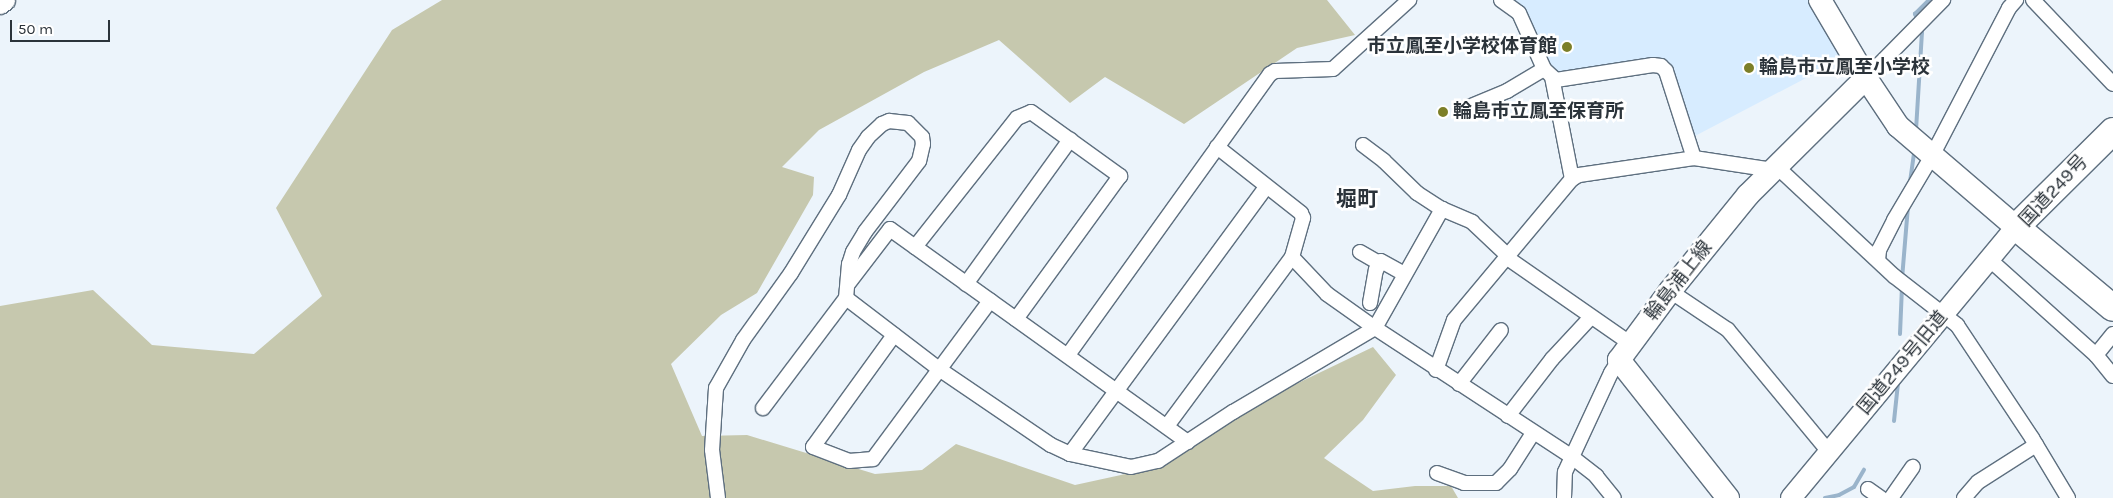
<!DOCTYPE html>
<meta charset="utf-8">
<style>
body{margin:0}
#map{position:relative;width:2113px;height:498px;overflow:hidden;background:#ecf4fb;font-family:Karla,"Noto Sans JP",sans-serif}
div>[style]{position:absolute}
[style*='--x']{left:calc(var(--x)*1px);top:calc(var(--y)*1px);width:calc(var(--w)*1px);rotate:calc(var(--a)*1deg)}
.built>*{inset:0;background:#d7ecff}
.green>*{inset:0;background:#c6c8ae}
.stream>*{height:4px;margin:-2px;padding:0 2px;transform-origin:2px;border-radius:2px;background:#9ab4cb}
.roads{filter:drop-shadow(1px 0 #5e6f7f) drop-shadow(-1px 0 #5e6f7f) drop-shadow(0 1px #5e6f7f) drop-shadow(0 -1px #5e6f7f)}
.street>*{height:14px;margin:-7px;padding:0 7px;transform-origin:7px;border-radius:7px;background:#fff}
.secondary>*{height:20px;margin:-10px;padding:0 10px;transform-origin:10px;border-radius:10px;background:#fff}
.primary>*{height:22px;margin:-11px;padding:0 11px;transform-origin:11px;border-radius:11px;background:#fff}
.highway>*{height:26px;margin:-13px;padding:0 13px;transform-origin:13px;border-radius:13px;background:#fff}
.dots>*{width:14px;height:14px;translate:-50% -50%;box-sizing:border-box;border:2px solid #fff;border-radius:50%}
span{translate:-50% -50%;white-space:nowrap;text-align:center;line-height:1.15;-webkit-text-stroke:5px #fff;paint-order:stroke}
.poi-label{font-size:19px;color:#2b333a;font-weight:700}
.right{translate:-100% -50%;text-align:right}
.left{translate:0 -50%;text-align:left}
.street-label{font-size:19px;color:#2b333a}
.quarter-label{font-size:21px;color:#2b333a;font-weight:700}
.scale{position:absolute;left:10px;top:20px;width:100px;height:22px;box-sizing:border-box;border:2px solid #2b333a;border-top:0;padding-left:6px;font-size:15px;line-height:18px;white-space:nowrap;color:#2b333a;-webkit-text-stroke:4px #fff;paint-order:stroke}
</style>
<div id="map">
<div class="built">
<div style="clip-path:polygon(1509px 0,1811px 0,1847px 59px,1808px 77px,1693px 137px,1669px 62px,1664px 59px,1562px 76px,1553px 70px,1522px 10px)"></div>
</div>
<div class="green">
<div style="clip-path:polygon(442px 0,1327px 0,1355px 35px,1297px 48px,1184px 124px,1105px 77px,1070px 103px,999px 40px,924px 72px,819px 130px,782px 167px,814px 177px,813px 195px,757px 293px,721px 315px,671px 364px,702px 436px,747px 435px,875px 474px,922px 470px,956px 444px,1075px 485px,1153px 468px,1267px 398px,1373px 347px,1396px 375px,1363px 420px,1324px 458px,1373px 491px,1415px 486px,1451px 486px,1458px 498px,0 498px,0 306px,93px 290px,152px 345px,254px 354px,322px 296px,276px 208px,392px 30px)"></div>
</div>
<div class="stream">
<div style="--x:1918;--y:21;--w:8;--a:-113"></div>
<div style="--x:1915;--y:14;--w:20;--a:-45"></div>
<div style="--x:1916;--y:130;--w:97;--a:-86.5"></div>
<div style="--x:1922;--y:33;--w:5;--a:-101"></div>
<div style="--x:1910;--y:182;--w:28;--a:-82"></div>
<div style="--x:1902;--y:279;--w:73;--a:-85.3"></div>
<div style="--x:1900;--y:334;--w:48;--a:-87.6"></div>
<div style="--x:1894;--y:421;--w:36;--a:-84"></div>
<div style="--x:1825;--y:498;--w:14;--a:-12"></div>
<div style="--x:1839;--y:495;--w:17;--a:-28"></div>
<div style="--x:1854;--y:487;--w:20;--a:-60"></div>
</div>
<div class="roads">
<div class="street">
<div style="--x:1501;--y:0;--w:22;--a:36"></div>
<div style="--x:1519;--y:13;--w:61;--a:65.9"></div>
<div style="--x:1544;--y:69;--w:16;--a:43"></div>
<div style="--x:1556;--y:80;--w:98;--a:-8.8"></div>
<div style="--x:1653;--y:65;--w:8;--a:7"></div>
<div style="--x:1661;--y:66;--w:7;--a:45"></div>
<div style="--x:1666;--y:71;--w:91;--a:72.2"></div>
<div style="--x:2033;--y:0;--w:116;--a:46.4"></div>
<div style="--x:1552;--y:77;--w:104;--a:78.9"></div>
<div style="--x:1866;--y:78;--w:110;--a:-45.4"></div>
<div style="--x:1464;--y:109;--w:47;--a:-22.7"></div>
<div style="--x:1507;--y:91;--w:43;--a:-30.7"></div>
<div style="--x:1363;--y:145;--w:26;--a:37"></div>
<div style="--x:1384;--y:161;--w:46;--a:44.1"></div>
<div style="--x:1417;--y:193;--w:30;--a:33"></div>
<div style="--x:1442;--y:209;--w:33;--a:23"></div>
<div style="--x:1472;--y:222;--w:48;--a:43.3"></div>
<div style="--x:1777;--y:167;--w:160;--a:43"></div>
<div style="--x:1894;--y:276;--w:80;--a:37.9"></div>
<div style="--x:1957;--y:325;--w:136;--a:56.4"></div>
<div style="--x:2032;--y:438;--w:70;--a:59"></div>
<div style="--x:915;--y:247;--w:164;--a:-51.7"></div>
<div style="--x:1017;--y:118;--w:15;--a:-23"></div>
<div style="--x:1031;--y:112;--w:48;--a:35.7"></div>
<div style="--x:1070;--y:140;--w:62;--a:35.8"></div>
<div style="--x:1120;--y:176;--w:177;--a:126"></div>
<div style="--x:1360;--y:252;--w:22;--a:30"></div>
<div style="--x:1292;--y:257;--w:51;--a:46.6"></div>
<div style="--x:1327;--y:294;--w:59;--a:35.3"></div>
<div style="--x:1375;--y:328;--w:137;--a:-60.6"></div>
<div style="--x:1506;--y:257;--w:152;--a:34.8"></div>
<div style="--x:1989;--y:259;--w:144;--a:41.9"></div>
<div style="--x:2096;--y:355;--w:27;--a:51"></div>
<div style="--x:1878;--y:260;--w:10;--a:-84"></div>
<div style="--x:1879;--y:250;--w:34;--a:-63"></div>
<div style="--x:1894;--y:220;--w:74;--a:-59.3"></div>
<div style="--x:1932;--y:156;--w:167;--a:-62.5"></div>
<div style="--x:2009;--y:8;--w:11;--a:-49"></div>
<div style="--x:848;--y:284;--w:69;--a:-52.6"></div>
<div style="--x:890;--y:229;--w:366;--a:35.6"></div>
<div style="--x:966;--y:284;--w:178;--a:-54.2"></div>
<div style="--x:1670;--y:291;--w:70;--a:33.9"></div>
<div style="--x:1728;--y:330;--w:158;--a:50.4"></div>
<div style="--x:846;--y:298;--w:117;--a:37.4"></div>
<div style="--x:939;--y:369;--w:135;--a:34.2"></div>
<div style="--x:1051;--y:445;--w:21;--a:25"></div>
<div style="--x:1070;--y:454;--w:62;--a:12"></div>
<div style="--x:1131;--y:467;--w:28;--a:-13"></div>
<div style="--x:1158;--y:461;--w:90;--a:-33.2"></div>
<div style="--x:1233;--y:412;--w:165;--a:-30.6"></div>
<div style="--x:1375;--y:328;--w:235;--a:33.2"></div>
<div style="--x:1572;--y:457;--w:31;--a:38"></div>
<div style="--x:1596;--y:476;--w:28;--a:51"></div>
<div style="--x:1370;--y:303;--w:34;--a:-80"></div>
<div style="--x:1376;--y:270;--w:10;--a:-61"></div>
<div style="--x:1381;--y:261;--w:26;--a:29"></div>
<div style="--x:894;--y:335;--w:138;--a:125.9"></div>
<div style="--x:813;--y:447;--w:39;--a:21"></div>
<div style="--x:849;--y:461;--w:24;--a:-5"></div>
<div style="--x:873;--y:459;--w:197;--a:-53.5"></div>
<div style="--x:1068;--y:355;--w:346;--a:-54.3"></div>
<div style="--x:1270;--y:74;--w:6;--a:-31"></div>
<div style="--x:1275;--y:71;--w:58;--a:-2"></div>
<div style="--x:1333;--y:69;--w:103;--a:-42.2"></div>
<div style="--x:2096;--y:355;--w:27;--a:-51"></div>
<div style="--x:1436;--y:370;--w:53;--a:-70.2"></div>
<div style="--x:1454;--y:320;--w:184;--a:-50.1"></div>
<div style="--x:1572;--y:179;--w:8;--a:-30"></div>
<div style="--x:1579;--y:175;--w:116;--a:-8.4"></div>
<div style="--x:1694;--y:158;--w:80;--a:8.6"></div>
<div style="--x:1459;--y:384;--w:68;--a:-52.1"></div>
<div style="--x:1508;--y:416;--w:72;--a:-52.3"></div>
<div style="--x:1552;--y:359;--w:57;--a:-47.1"></div>
<div style="--x:1167;--y:426;--w:210;--a:-53.5"></div>
<div style="--x:1292;--y:257;--w:41;--a:-74.2"></div>
<div style="--x:1303;--y:218;--w:5;--a:-112"></div>
<div style="--x:1301;--y:213;--w:107;--a:-141.8"></div>
<div style="--x:1070;--y:454;--w:331;--a:-53.7"></div>
<div style="--x:1437;--y:473;--w:29;--a:20"></div>
<div style="--x:1464;--y:483;--w:32;--a:0"></div>
<div style="--x:1496;--y:483;--w:20;--a:-45"></div>
<div style="--x:1510;--y:469;--w:43;--a:-57.4"></div>
<div style="--x:1868;--y:489;--w:16;--a:35"></div>
<div style="--x:718;--y:498;--w:48;--a:-97.1"></div>
<div style="--x:712;--y:450;--w:62;--a:-86.3"></div>
<div style="--x:716;--y:388;--w:55;--a:-60.6"></div>
<div style="--x:743;--y:340;--w:82;--a:-54.4"></div>
<div style="--x:791;--y:273;--w:92;--a:-58.4"></div>
<div style="--x:839;--y:195;--w:49;--a:-66"></div>
<div style="--x:859;--y:150;--w:16;--a:-55"></div>
<div style="--x:868;--y:137;--w:19;--a:-43"></div>
<div style="--x:882;--y:124;--w:8;--a:-23"></div>
<div style="--x:889;--y:121;--w:19;--a:6"></div>
<div style="--x:908;--y:123;--w:20;--a:45"></div>
<div style="--x:922;--y:137;--w:7;--a:82"></div>
<div style="--x:923;--y:144;--w:17;--a:103"></div>
<div style="--x:919;--y:161;--w:89;--a:127.3"></div>
<div style="--x:865;--y:232;--w:23;--a:121"></div>
<div style="--x:853;--y:252;--w:13;--a:108"></div>
<div style="--x:849;--y:264;--w:34;--a:95"></div>
<div style="--x:846;--y:298;--w:138;--a:127"></div>
<div style="--x:1564;--y:498;--w:26;--a:-88"></div>
<div style="--x:1565;--y:472;--w:109;--a:-65.1"></div>
<div style="--x:1611;--y:373;--w:15;--a:-58"></div>
<div style="--x:1891;--y:498;--w:38;--a:-55"></div>
<div style="--x:1964;--y:498;--w:21;--a:-49"></div>
<div style="--x:1978;--y:482;--w:69;--a:-32.5"></div>
</div>
<div class="secondary">
<div style="--x:1791;--y:498;--w:352;--a:-50.3"></div>
</div>
<div class="primary">
<div style="--x:1820;--y:0;--w:91;--a:59.5"></div>
<div style="--x:1866;--y:78;--w:58;--a:56.3"></div>
<div style="--x:1898;--y:126;--w:155;--a:40.6"></div>
<div style="--x:0;--y:3;--w:5;--a:-37"></div>
<div style="--x:1728;--y:498;--w:176;--a:-128.3"></div>
<div style="--x:1619;--y:360;--w:86;--a:-53.5"></div>
<div style="--x:1670;--y:291;--w:124;--a:-50.9"></div>
<div style="--x:1748;--y:195;--w:166;--a:-44.8"></div>
</div>
<div class="highway">
<div style="--x:2113;--y:131;--w:136;--a:135.3"></div>
<div style="--x:2016;--y:227;--w:126;--a:39.9"></div>
</div>
</div>
<div class="dots">
<div style="left:1567px;top:47px;background:#7c7f28"></div>
<div style="left:1749px;top:68px;background:#7c7f28"></div>
<div style="left:1443px;top:112px;background:#7c7f28"></div>
</div>
<div class="poi-label">
<span class="right" style="left:1557px;top:47px">市立鳳至小学校体育館</span>
<span class="left" style="left:1759px;top:68px">輪島市立鳳至小学校</span>
<span class="left" style="left:1453px;top:112px">輪島市立鳳至保育所</span>
</div>
<div class="street-label">
<span style="left:2054px;top:191px;rotate:-47deg">国道249号</span>
<span style="left:1679px;top:281px;rotate:-52deg">輪島浦上線</span>
<span style="left:1903px;top:363px;rotate:-50deg">国道249号旧道</span>
</div>
<div class="quarter-label">
<span style="left:1357px;top:199px">堀町</span>
</div>
<div class="scale">50 m</div>
</div>
